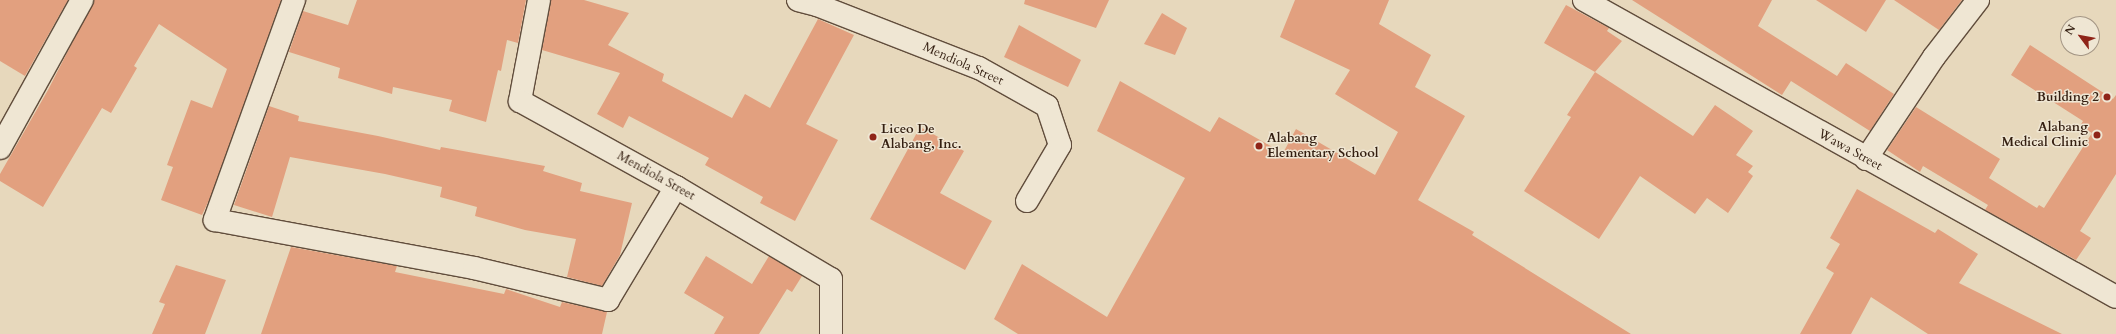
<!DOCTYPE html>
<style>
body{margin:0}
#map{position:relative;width:2116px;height:334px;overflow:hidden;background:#e7d8bc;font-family:Cardo,serif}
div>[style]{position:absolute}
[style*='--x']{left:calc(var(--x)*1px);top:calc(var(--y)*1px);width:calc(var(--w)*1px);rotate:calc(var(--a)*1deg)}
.building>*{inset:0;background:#e2a07f}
.roads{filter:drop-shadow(1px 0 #614d3c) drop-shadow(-1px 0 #614d3c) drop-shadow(0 1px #614d3c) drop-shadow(0 -1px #614d3c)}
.minor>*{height:22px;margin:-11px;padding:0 11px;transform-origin:11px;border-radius:11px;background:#efe6d3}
.secondary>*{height:22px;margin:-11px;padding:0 11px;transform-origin:11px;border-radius:11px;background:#efe6d3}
.dots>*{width:11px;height:11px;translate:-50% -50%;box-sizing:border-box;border:2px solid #efe6d3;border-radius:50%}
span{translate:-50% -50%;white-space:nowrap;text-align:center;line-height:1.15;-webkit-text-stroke:3px #efe6d3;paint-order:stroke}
.street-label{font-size:13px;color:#341f11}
.poi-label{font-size:13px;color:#341f11;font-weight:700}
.right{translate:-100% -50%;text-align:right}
.left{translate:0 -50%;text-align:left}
.north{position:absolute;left:2060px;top:16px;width:40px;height:40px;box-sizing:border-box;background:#efe6d3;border:1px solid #a49685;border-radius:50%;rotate:302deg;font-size:11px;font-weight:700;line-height:16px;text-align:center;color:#341f11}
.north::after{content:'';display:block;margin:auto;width:14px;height:18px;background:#8f2418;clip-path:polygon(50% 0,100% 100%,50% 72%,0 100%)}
</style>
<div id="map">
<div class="building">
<div style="clip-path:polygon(0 0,68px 0,25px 76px,0 61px)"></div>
<div style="clip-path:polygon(94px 0,281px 0,210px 198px,202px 215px,161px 200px,173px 167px,167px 165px,191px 100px,212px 108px,227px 69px,159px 24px,134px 66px,137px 68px,111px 113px,102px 108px,43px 207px,0 181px,0 174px,48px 90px)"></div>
<div style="clip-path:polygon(357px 0,526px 0,518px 43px,507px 40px,501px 71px,498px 70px,486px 122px,449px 111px,452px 100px,393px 87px,392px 94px,338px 78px,340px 68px,289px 52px,303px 11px,348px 25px)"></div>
<div style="clip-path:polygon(551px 0,584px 0,629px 13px,608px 45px,664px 74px,662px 81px,732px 118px,745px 94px,770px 108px,818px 19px,854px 35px,806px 124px,838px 140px,795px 221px,760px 203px,763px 197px,705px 165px,709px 158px,629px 116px,623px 128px,597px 114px,620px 73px,542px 50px)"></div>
<div style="clip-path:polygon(1025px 0,1109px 0,1096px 28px,1024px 4px)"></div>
<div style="clip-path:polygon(1295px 0,1389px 0,1379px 24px,1431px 55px,1415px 87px,1465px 116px,1418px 200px,1474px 232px,1472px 235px,1631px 334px,1018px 334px,994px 319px,1022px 264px,1107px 317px,1185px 178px,1097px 131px,1120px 81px,1210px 132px,1219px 117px,1283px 153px,1296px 129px,1375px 175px,1398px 132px,1335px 94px,1350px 70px,1280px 37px)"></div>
<div style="clip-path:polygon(1632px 0,1772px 0,1758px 26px,1837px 76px,1846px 63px,1894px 94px,1870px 131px,1791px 81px,1782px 95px)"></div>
<div style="clip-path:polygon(1816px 0,1886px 0,1866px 32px)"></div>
<div style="clip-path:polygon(1894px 0,1962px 0,1939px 30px)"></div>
<div style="clip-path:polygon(1566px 5px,1609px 28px,1607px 31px,1622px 41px,1595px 72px,1544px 43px)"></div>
<div style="clip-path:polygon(1162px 13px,1187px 28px,1175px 55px,1144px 44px)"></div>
<div style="clip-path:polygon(1019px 25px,1081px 60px,1068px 87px,1004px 57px)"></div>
<div style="clip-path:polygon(2030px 45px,2113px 99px,2116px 95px,2116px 174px,2080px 231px,2091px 238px,2076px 260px,1985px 210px,1988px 205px,1923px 166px,1920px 172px,1887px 150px,1916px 107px,2000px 159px,1989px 178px,2037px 208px,2039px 205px,2044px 208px,2092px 133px,2080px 126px,2083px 121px,2011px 75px)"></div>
<div style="clip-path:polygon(1595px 72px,1693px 136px,1715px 105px,1753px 131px,1736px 155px,1753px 166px,1748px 172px,1753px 176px,1728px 213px,1707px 198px,1695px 214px,1640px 176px,1599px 239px,1524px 191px,1571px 117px,1567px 115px)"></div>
<div style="clip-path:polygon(269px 106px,299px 116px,298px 121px,378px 136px,440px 150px,441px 147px,545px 166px,543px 171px,582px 183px,580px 191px,632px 203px,620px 255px,602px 286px,567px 277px,576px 239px,525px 230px,475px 216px,477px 207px,440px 197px,442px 187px,385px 174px,290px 157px,272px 217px,234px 205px)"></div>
<div style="clip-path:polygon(920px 127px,964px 151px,940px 193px,992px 221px,965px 270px,870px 219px)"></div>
<div style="clip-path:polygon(1857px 189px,1935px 233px,1938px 229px,1978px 254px,1959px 283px,2062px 334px,1928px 334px,1871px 297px,1851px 334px,1800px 334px,1834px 273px,1826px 268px,1840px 244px,1830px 238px)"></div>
<div style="clip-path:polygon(291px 247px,397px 266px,395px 272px,504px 294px,506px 289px,560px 307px,562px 302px,607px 312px,602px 334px,261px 334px)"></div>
<div style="clip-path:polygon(706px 256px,752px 284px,769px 256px,802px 276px,792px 292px,787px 289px,759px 334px,714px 334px,724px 317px,684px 293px)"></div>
<div style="clip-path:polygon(176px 265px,226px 280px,205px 334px,152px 334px,165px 304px,159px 302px)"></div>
</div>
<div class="roads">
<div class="minor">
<div style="--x:294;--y:0;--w:234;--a:109.8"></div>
<div style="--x:215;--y:220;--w:263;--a:10.5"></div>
<div style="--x:474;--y:268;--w:138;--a:13.4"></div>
<div style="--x:608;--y:300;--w:132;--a:-59"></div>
<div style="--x:539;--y:0;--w:103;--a:100.7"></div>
<div style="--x:520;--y:101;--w:178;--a:28.9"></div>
<div style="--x:676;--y:187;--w:180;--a:30.7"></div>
<div style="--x:831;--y:279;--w:55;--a:90"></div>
<div style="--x:798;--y:0;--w:20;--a:15"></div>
<div style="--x:817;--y:5;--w:174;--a:21.3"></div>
<div style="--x:979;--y:68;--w:78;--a:29.2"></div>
<div style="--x:1047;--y:106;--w:41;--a:71.6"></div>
<div style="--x:1060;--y:145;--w:65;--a:120.5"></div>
<div style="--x:0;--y:148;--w:169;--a:-61"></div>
<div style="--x:1866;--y:159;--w:123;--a:-56.3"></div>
<div style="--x:1934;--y:57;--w:72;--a:-52.3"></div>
</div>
<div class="secondary">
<div style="--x:1584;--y:0;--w:609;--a:29.17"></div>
</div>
</div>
<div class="dots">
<div style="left:2107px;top:97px;background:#8f2418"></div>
<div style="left:2097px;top:135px;background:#8f2418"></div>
<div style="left:873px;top:137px;background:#8f2418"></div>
<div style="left:1259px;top:146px;background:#8f2418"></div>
</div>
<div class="street-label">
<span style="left:963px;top:64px;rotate:24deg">Mendiola Street</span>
<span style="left:1850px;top:150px;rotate:29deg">Wawa Street</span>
<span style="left:656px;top:176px;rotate:29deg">Mendiola Street</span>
</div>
<div class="poi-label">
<span class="right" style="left:2099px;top:97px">Building 2</span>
<span class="right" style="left:2088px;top:135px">Alabang<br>Medical Clinic</span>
<span class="left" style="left:881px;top:137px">Liceo De<br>Alabang, Inc.</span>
<span class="left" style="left:1267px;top:146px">Alabang<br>Elementary School</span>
</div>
<div class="north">N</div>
</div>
